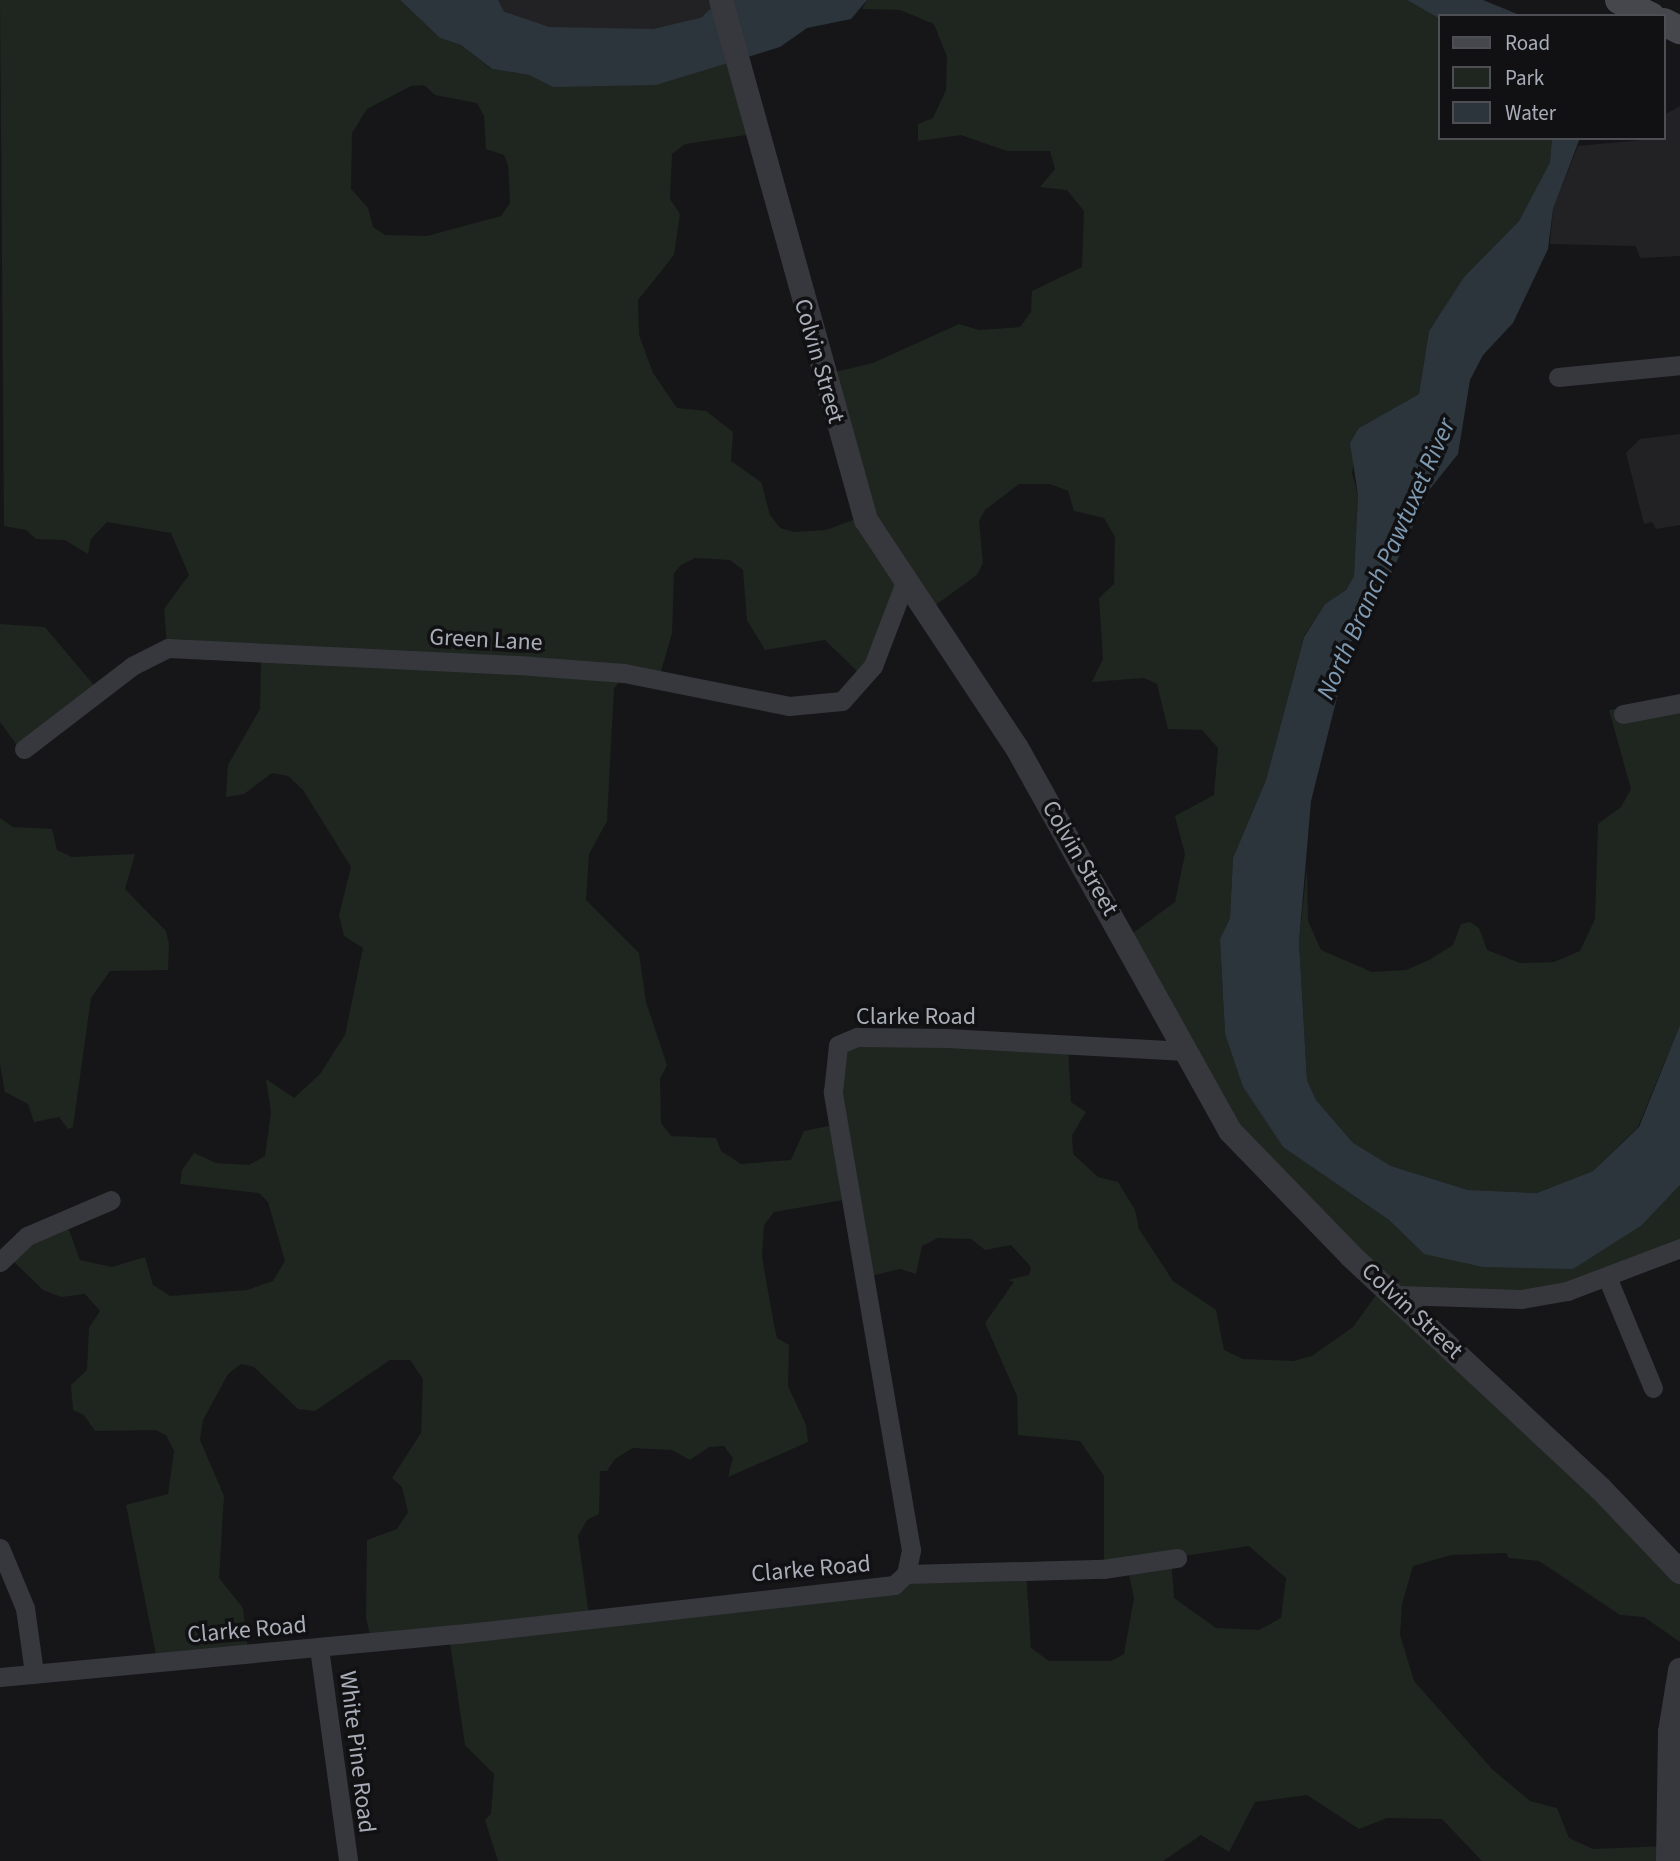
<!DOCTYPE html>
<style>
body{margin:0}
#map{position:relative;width:1680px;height:1861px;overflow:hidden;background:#161618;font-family:"Source Sans 3",sans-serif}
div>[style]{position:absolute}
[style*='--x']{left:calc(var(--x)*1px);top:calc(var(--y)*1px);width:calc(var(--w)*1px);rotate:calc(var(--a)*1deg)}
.built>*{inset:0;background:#222225}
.green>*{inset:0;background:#1e261f}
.water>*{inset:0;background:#2c353c}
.river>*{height:32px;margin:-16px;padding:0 16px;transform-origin:16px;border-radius:16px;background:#2c353c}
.minor>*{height:19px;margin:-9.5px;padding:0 9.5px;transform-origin:9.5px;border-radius:9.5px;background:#37383d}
.tertiary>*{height:24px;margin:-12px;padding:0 12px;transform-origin:12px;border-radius:12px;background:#37383d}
.secondary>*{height:28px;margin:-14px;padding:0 14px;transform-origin:14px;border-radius:14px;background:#45474d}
span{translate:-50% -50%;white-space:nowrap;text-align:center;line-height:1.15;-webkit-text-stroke:7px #111113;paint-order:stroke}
.street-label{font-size:24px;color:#a8adb8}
.water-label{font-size:26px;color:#7f9bb3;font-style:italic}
.legend{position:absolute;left:1438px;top:14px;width:228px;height:126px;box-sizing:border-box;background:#111113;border:2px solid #4d4f55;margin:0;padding:9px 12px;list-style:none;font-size:21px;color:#a8adb8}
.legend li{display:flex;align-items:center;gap:14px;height:35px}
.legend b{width:35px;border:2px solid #4d4f55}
</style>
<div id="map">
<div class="built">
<div style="clip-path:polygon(498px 0,723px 0,676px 44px,553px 47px,515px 32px)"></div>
<div style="clip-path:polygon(1680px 106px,1680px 256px,1640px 258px,1636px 246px,1550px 244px,1553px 209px,1578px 146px,1664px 138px,1664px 115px)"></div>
<div style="clip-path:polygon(1680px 434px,1680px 525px,1656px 529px,1652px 522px,1644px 524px,1626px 453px,1640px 439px)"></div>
</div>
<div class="green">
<div style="clip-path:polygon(evenodd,0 0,400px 0,440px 38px,461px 45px,491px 69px,529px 75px,553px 87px,733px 62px,753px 134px,685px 144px,672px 154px,670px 199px,680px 214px,674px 255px,638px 300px,639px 335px,653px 373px,677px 408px,706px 411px,733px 432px,731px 461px,761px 482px,770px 515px,780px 528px,794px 532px,826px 530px,864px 516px,827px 374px,873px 363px,959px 324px,979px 330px,1020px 327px,1031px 312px,1032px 291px,1082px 267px,1084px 211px,1067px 190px,1040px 187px,1055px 169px,1050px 151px,1007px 151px,961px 135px,918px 141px,918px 124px,933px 118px,946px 90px,947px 57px,934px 24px,900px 10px,862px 9px,867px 0,1407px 0,1440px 19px,1440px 138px,1552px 138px,1550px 162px,1519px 221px,1464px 277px,1429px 331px,1419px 394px,1359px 428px,1352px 473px,1358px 495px,1354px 576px,1346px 590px,1325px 604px,1304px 636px,1266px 780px,1233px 858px,1230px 918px,1220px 939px,1225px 1034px,1243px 1087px,1283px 1147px,1389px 1220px,1424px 1254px,1642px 1225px,1680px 1185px,1680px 1247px,1565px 1290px,1404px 1297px,1680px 1568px,1680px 1642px,1644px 1617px,1620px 1615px,1539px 1561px,1509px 1558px,1506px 1553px,1451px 1555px,1413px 1566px,1402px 1604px,1400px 1635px,1414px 1681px,1492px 1769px,1530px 1801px,1557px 1808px,1569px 1838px,1593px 1849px,1667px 1846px,1680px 1861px,1482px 1861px,1442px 1819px,1387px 1818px,1359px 1829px,1307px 1795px,1255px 1802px,1229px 1852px,1201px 1835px,1163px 1861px,498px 1861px,485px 1820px,491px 1814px,494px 1774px,465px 1745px,449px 1636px,371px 1640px,366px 1617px,367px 1540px,397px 1529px,408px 1512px,402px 1487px,392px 1478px,421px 1433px,423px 1379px,410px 1360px,390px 1360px,315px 1411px,298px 1409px,254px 1367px,241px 1364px,228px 1374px,203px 1420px,200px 1440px,224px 1496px,219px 1578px,243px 1608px,248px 1650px,157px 1660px,126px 1505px,168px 1494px,174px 1451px,166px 1435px,155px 1430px,95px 1431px,84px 1415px,73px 1410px,71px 1385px,87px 1370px,89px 1328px,100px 1311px,85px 1294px,61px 1297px,43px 1290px,7px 1255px,65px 1219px,80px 1260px,112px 1267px,145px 1257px,153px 1285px,170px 1296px,247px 1290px,273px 1281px,285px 1261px,268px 1202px,259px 1193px,180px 1184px,182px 1170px,194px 1153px,216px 1163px,249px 1165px,265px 1156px,271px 1112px,266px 1079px,294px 1098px,320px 1074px,345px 1035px,363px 948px,344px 936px,339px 915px,351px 867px,303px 790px,288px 776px,272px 773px,244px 794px,226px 797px,228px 765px,260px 709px,261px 658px,167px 646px,164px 609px,189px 575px,171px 533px,107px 522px,91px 539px,88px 554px,65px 540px,36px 539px,26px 530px,4px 526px,0 0,424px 85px,435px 95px,477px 103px,484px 116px,486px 149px,504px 155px,508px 165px,510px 203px,501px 216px,427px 236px,385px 235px,373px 227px,368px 208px,351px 189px,352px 133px,367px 109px,411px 86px,424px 85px,0 0,1019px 484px,1050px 484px,1068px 491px,1074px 511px,1104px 518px,1115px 537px,1114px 584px,1099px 598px,1103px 659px,1092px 682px,1144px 678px,1157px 684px,1168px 729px,1202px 730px,1218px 748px,1214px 795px,1175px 816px,1185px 854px,1175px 902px,1129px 936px,1258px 1160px,1384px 1284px,1353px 1327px,1312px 1356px,1293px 1361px,1243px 1359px,1224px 1350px,1216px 1310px,1173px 1281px,1139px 1229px,1135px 1210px,1118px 1182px,1098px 1177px,1073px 1154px,1072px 1135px,1086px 1112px,1071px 1102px,1068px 1047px,844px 1041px,838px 1124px,804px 1131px,791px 1160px,741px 1164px,721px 1151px,716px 1138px,671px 1136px,661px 1123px,660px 1079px,667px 1065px,646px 1002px,639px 953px,586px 900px,589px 854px,607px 821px,614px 688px,626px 674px,660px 675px,672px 633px,674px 573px,681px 565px,695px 558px,730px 560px,743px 570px,747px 620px,765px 650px,825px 640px,861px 675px,911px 591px,930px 609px,977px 575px,983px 563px,979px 521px,985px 510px,1019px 484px,0 0,849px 1199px,867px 1277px,900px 1269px,916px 1274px,922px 1246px,938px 1238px,971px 1239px,985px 1250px,1011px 1245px,1031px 1267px,1029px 1275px,1008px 1280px,1014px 1282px,985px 1323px,1017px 1396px,1018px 1435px,1080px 1441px,1104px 1476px,1104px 1565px,1127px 1565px,1134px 1598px,1124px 1654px,1111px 1661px,1049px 1661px,1031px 1648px,1026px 1570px,589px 1616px,578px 1536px,587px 1520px,599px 1514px,600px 1471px,607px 1471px,615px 1459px,633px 1448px,672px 1450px,690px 1460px,709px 1447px,724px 1446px,733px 1458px,728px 1477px,808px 1442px,806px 1425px,788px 1386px,789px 1345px,777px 1338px,774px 1325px,762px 1257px,764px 1225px,774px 1212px,849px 1199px,0 0,1249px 1546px,1286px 1578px,1281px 1618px,1259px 1630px,1216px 1628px,1174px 1598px,1171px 1558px,1249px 1546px)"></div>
<div style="clip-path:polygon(0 624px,45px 627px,98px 690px,21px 751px,0 722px)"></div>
<div style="clip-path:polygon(1680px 699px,1680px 1025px,1638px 1127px,1593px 1171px,1537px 1193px,1468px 1190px,1391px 1166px,1353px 1144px,1316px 1100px,1307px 1080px,1299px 942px,1307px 867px,1308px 921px,1321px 950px,1372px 972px,1406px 970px,1429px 960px,1453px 945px,1461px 924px,1470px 922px,1479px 928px,1487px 950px,1520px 963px,1554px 962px,1580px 951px,1595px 919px,1598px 824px,1621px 807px,1631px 789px,1609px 710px)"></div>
<div style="clip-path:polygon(0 818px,13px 827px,52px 829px,57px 850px,72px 857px,135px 854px,125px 889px,166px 931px,169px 944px,168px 970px,110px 971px,91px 998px,73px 1127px,68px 1129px,59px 1117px,34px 1122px,28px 1104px,5px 1092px,0 1064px)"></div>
</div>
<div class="water">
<div style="clip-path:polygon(400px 0,498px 0,515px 32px,553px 47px,676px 44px,709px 10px,730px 0,867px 0,851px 19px,807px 28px,780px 47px,656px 85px,553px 87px,529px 75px,492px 69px,461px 45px,440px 38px)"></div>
<div style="clip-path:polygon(1407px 0,1483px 0,1522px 16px,1440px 19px)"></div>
<div style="clip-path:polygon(1552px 138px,1580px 138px,1553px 209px,1548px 249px,1513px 323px,1483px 355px,1470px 380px,1458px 454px,1430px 489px,1372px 615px,1351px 642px,1311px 801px,1299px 942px,1307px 1080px,1316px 1100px,1353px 1143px,1391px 1166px,1468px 1190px,1537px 1193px,1593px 1171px,1639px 1127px,1680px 1025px,1680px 1185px,1642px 1225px,1573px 1269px,1483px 1267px,1424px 1254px,1389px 1220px,1283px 1147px,1243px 1087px,1225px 1034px,1220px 939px,1230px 918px,1233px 858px,1266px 780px,1304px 637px,1325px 604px,1346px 590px,1354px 576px,1358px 495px,1350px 443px,1359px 428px,1419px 394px,1429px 331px,1464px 277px,1519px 221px,1550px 162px)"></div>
</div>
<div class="river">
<div style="--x:445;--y:0;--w:21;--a:41"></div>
<div style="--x:461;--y:14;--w:90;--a:18.8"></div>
<div style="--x:546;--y:43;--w:109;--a:1.1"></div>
<div style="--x:655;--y:45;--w:69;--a:-13.4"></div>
</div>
<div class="minor">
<div style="--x:1558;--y:377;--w:123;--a:-5.6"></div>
<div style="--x:1623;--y:714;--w:58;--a:-10.9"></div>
<div style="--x:24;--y:749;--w:136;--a:-37.5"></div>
<div style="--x:132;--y:666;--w:40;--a:-26.6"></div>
<div style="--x:168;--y:648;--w:363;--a:2.8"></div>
<div style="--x:531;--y:666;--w:93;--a:4.3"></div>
<div style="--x:624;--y:673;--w:168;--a:11.3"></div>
<div style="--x:789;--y:706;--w:53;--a:-5.4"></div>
<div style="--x:842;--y:701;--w:47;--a:-48.5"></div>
<div style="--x:873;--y:666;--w:87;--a:-69.1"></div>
<div style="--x:0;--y:1262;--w:37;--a:-44"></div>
<div style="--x:27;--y:1236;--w:91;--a:-23.2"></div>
<div style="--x:1607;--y:1277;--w:120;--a:67.5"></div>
<div style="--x:1398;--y:1295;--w:123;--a:1.9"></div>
<div style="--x:1521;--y:1299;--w:47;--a:-9.9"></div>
<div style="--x:1567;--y:1291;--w:121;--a:-20.8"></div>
<div style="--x:0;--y:1548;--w:65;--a:67.4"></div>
<div style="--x:25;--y:1608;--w:66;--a:82.1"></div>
<div style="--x:906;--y:1574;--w:197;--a:-1.5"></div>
<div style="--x:1103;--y:1569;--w:75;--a:-8.5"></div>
<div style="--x:319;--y:1648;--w:215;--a:82.2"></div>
<div style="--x:0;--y:1677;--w:460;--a:-5.4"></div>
<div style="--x:458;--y:1634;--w:439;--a:-6.4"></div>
<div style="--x:894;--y:1585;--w:16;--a:-43"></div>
<div style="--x:906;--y:1574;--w:25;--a:-78"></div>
<div style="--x:911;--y:1550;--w:465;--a:-99.7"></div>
<div style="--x:833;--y:1092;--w:47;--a:-83.9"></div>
<div style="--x:838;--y:1045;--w:21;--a:-23"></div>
<div style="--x:857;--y:1037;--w:90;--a:0.6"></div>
<div style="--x:947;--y:1038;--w:239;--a:3.1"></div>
</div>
<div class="tertiary">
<div style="--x:721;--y:0;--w:540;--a:74.42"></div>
<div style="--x:866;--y:520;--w:273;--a:56.5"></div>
<div style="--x:1017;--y:748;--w:438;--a:60.9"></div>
<div style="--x:1230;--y:1131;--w:174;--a:45.9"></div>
<div style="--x:1351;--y:1256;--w:340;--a:43"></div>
<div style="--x:1600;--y:1488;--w:116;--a:46.4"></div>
<div style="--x:1668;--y:1861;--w:129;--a:-89.1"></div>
<div style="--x:1670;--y:1732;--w:63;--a:-80.8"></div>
</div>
<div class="secondary">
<div style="--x:1619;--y:0;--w:36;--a:27"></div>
<div style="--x:1664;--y:22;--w:18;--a:27"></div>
</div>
<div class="street-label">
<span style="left:819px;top:361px;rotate:74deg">Colvin Street</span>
<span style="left:486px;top:640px;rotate:3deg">Green Lane</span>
<span style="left:1080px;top:858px;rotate:60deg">Colvin Street</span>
<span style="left:916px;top:1017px">Clarke Road</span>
<span style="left:1412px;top:1311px;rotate:43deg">Colvin Street</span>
<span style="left:811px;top:1569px;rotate:-5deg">Clarke Road</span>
<span style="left:247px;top:1630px;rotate:-5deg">Clarke Road</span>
<span style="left:357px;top:1752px;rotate:83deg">White Pine Road</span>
</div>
<div class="water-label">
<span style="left:1386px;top:559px;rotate:-66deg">North Branch Pawtuxet River</span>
</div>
<ul class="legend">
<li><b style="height:9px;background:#45474d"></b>Road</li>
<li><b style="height:19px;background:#1e261f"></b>Park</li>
<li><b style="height:19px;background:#2c353c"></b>Water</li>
</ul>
</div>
